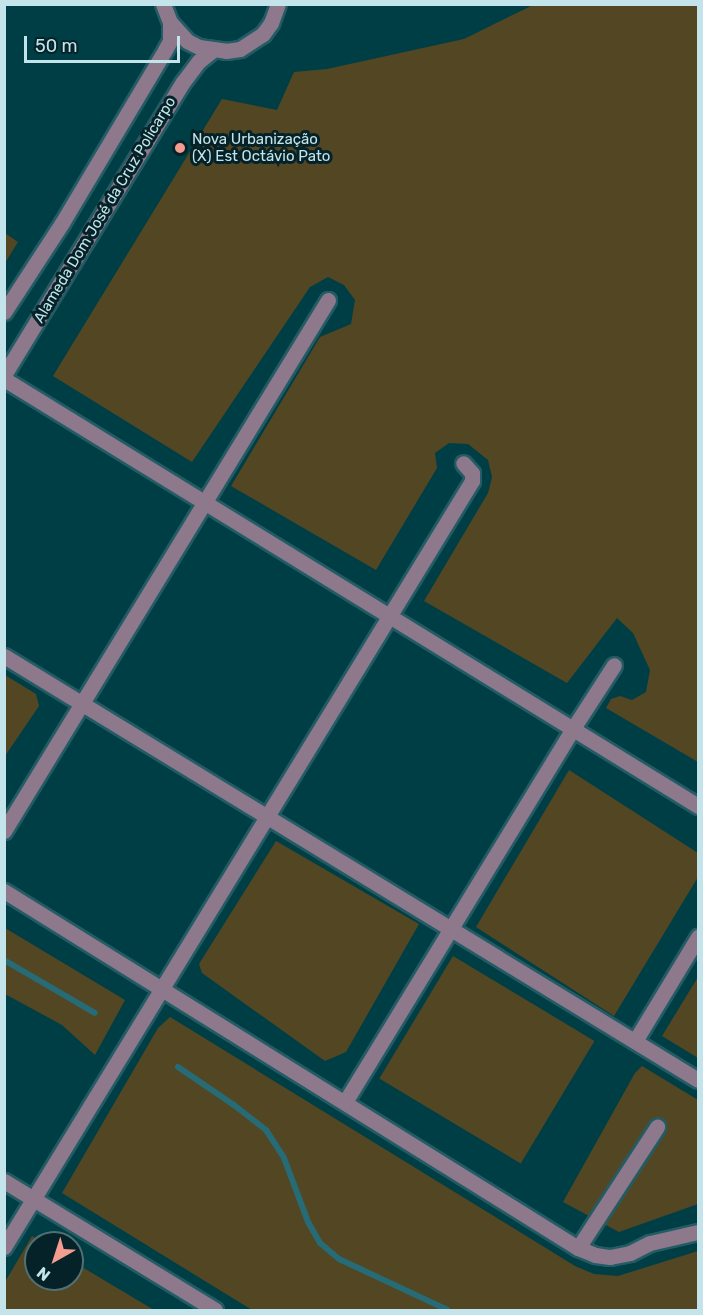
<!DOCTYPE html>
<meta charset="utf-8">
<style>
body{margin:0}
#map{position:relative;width:703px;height:1315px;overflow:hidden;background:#003e46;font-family:Rubik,sans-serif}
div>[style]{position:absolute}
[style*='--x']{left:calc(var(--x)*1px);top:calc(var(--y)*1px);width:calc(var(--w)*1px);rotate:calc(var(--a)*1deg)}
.green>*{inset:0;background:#534622;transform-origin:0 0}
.stream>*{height:6px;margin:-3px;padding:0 3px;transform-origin:3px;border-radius:3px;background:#266b75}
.roads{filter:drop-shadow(2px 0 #235c64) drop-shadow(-2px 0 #235c64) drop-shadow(0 2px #235c64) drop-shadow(0 -2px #235c64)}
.minor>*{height:15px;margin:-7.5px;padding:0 7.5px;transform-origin:7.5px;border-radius:7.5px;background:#8e788c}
.dots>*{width:16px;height:16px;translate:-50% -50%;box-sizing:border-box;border:3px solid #042227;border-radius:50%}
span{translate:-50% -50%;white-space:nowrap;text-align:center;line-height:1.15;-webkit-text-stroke:6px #042227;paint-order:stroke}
.poi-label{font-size:15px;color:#c2e4ea}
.left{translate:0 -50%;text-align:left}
.street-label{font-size:15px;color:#c2e4ea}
.frame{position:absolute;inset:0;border:6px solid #c2e4ea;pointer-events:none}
.north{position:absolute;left:24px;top:1231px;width:60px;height:60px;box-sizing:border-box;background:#042227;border:2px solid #507075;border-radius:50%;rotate:219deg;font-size:16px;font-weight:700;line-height:24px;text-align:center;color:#c2e4ea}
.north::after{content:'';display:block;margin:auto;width:21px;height:27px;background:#f59c90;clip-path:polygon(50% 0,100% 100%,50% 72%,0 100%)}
.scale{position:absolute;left:24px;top:36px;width:156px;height:27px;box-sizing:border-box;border:3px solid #c2e4ea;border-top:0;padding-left:8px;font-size:18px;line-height:21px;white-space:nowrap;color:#c2e4ea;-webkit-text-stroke:4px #042227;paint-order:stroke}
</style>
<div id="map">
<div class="green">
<div style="clip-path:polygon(533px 5px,698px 5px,698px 762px,606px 708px,611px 699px,620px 696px,632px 700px,646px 692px,650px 670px,633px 633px,617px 618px,567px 683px,424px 601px,488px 493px,492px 477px,488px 460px,468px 444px,449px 443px,435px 453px,437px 468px,376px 570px,231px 486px,320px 337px,351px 324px,355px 300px,344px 285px,328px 277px,310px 287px,192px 462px,53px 376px,222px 99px,277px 110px,294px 72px,327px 69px,464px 39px)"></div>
<div style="clip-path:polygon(5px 233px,18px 242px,5px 263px)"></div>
<div style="clip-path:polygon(5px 675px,36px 694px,39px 706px,5px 756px)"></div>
<div style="clip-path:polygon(569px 770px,698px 853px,698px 877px,614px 1016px,476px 927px)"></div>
<div style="clip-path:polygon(276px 841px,419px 924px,346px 1052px,325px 1061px,202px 973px,199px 964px)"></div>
<div style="clip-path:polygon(5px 928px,125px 1000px,95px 1055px,62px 1025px,5px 994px)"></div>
<div style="left:453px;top:956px;width:165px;height:143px;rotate:31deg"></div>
<div style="clip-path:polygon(698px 977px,698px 1058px,662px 1036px)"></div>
<div style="clip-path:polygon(170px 1017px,575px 1266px,594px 1274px,618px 1276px,698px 1251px,698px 1310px,252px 1310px,62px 1193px,158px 1028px)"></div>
<div style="clip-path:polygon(642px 1066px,698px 1100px,698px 1204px,619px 1232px,563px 1202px,635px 1073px)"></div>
<div style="clip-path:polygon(32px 1236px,43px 1243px,36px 1243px,36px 1279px,72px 1279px,72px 1261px,154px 1310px,5px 1310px,5px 1282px)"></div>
</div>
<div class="stream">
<div style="--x:4;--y:960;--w:105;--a:30.2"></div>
<div style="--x:178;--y:1067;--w:68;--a:34.2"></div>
<div style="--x:234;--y:1105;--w:41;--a:38"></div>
<div style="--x:266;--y:1130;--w:33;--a:57"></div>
<div style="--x:284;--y:1158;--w:68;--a:69.4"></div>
<div style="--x:308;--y:1222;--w:24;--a:60"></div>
<div style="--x:320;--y:1243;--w:25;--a:40"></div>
<div style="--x:339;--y:1259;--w:120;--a:25.1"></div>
</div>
<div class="roads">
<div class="minor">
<div style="--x:163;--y:4;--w:19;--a:69"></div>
<div style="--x:170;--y:22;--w:25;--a:48"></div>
<div style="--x:187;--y:41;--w:13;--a:27"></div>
<div style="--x:199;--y:47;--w:27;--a:8"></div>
<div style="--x:226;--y:51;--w:14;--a:-8"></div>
<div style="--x:240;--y:49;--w:27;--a:-33"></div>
<div style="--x:263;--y:34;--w:14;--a:-54"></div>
<div style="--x:271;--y:23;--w:20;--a:-70"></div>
<div style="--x:4;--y:312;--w:106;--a:-56.9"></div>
<div style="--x:62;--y:223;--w:201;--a:-59.2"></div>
<div style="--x:165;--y:50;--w:10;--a:-61"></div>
<div style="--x:170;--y:41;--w:19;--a:-90"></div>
<div style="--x:4;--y:375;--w:343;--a:-58.6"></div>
<div style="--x:183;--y:82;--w:26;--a:-53"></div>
<div style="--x:199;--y:61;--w:16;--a:-38"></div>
<div style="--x:4;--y:379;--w:815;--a:31.6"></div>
<div style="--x:4;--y:656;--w:813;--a:31.42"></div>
<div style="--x:4;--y:831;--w:622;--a:-58.61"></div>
<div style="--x:4;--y:891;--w:676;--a:31.88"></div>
<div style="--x:578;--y:1248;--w:18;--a:22"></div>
<div style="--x:595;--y:1255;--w:15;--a:8"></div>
<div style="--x:610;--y:1257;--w:20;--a:-11"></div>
<div style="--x:630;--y:1253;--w:22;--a:-27"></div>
<div style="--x:650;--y:1243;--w:49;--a:-12.9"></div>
<div style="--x:635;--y:1041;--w:122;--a:-58.8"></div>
<div style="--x:345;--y:1102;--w:436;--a:-58.6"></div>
<div style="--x:572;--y:730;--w:77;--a:-57.1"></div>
<div style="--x:4;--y:1181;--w:247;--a:31.4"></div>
<div style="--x:4;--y:1247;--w:898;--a:-58.58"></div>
<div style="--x:472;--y:481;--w:8;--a:-90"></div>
<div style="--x:472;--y:473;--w:13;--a:-132"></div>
<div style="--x:578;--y:1248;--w:145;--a:-56.9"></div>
</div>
</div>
<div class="dots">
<div style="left:180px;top:148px;background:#f59c90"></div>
</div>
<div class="poi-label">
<span class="left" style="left:192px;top:148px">Nova Urbanização<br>(X) Est Octávio Pato</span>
</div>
<div class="street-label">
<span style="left:105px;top:210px;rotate:-59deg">Alameda Dom José da Cruz Policarpo</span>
</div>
<div class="frame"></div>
<div class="north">N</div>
<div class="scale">50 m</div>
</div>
